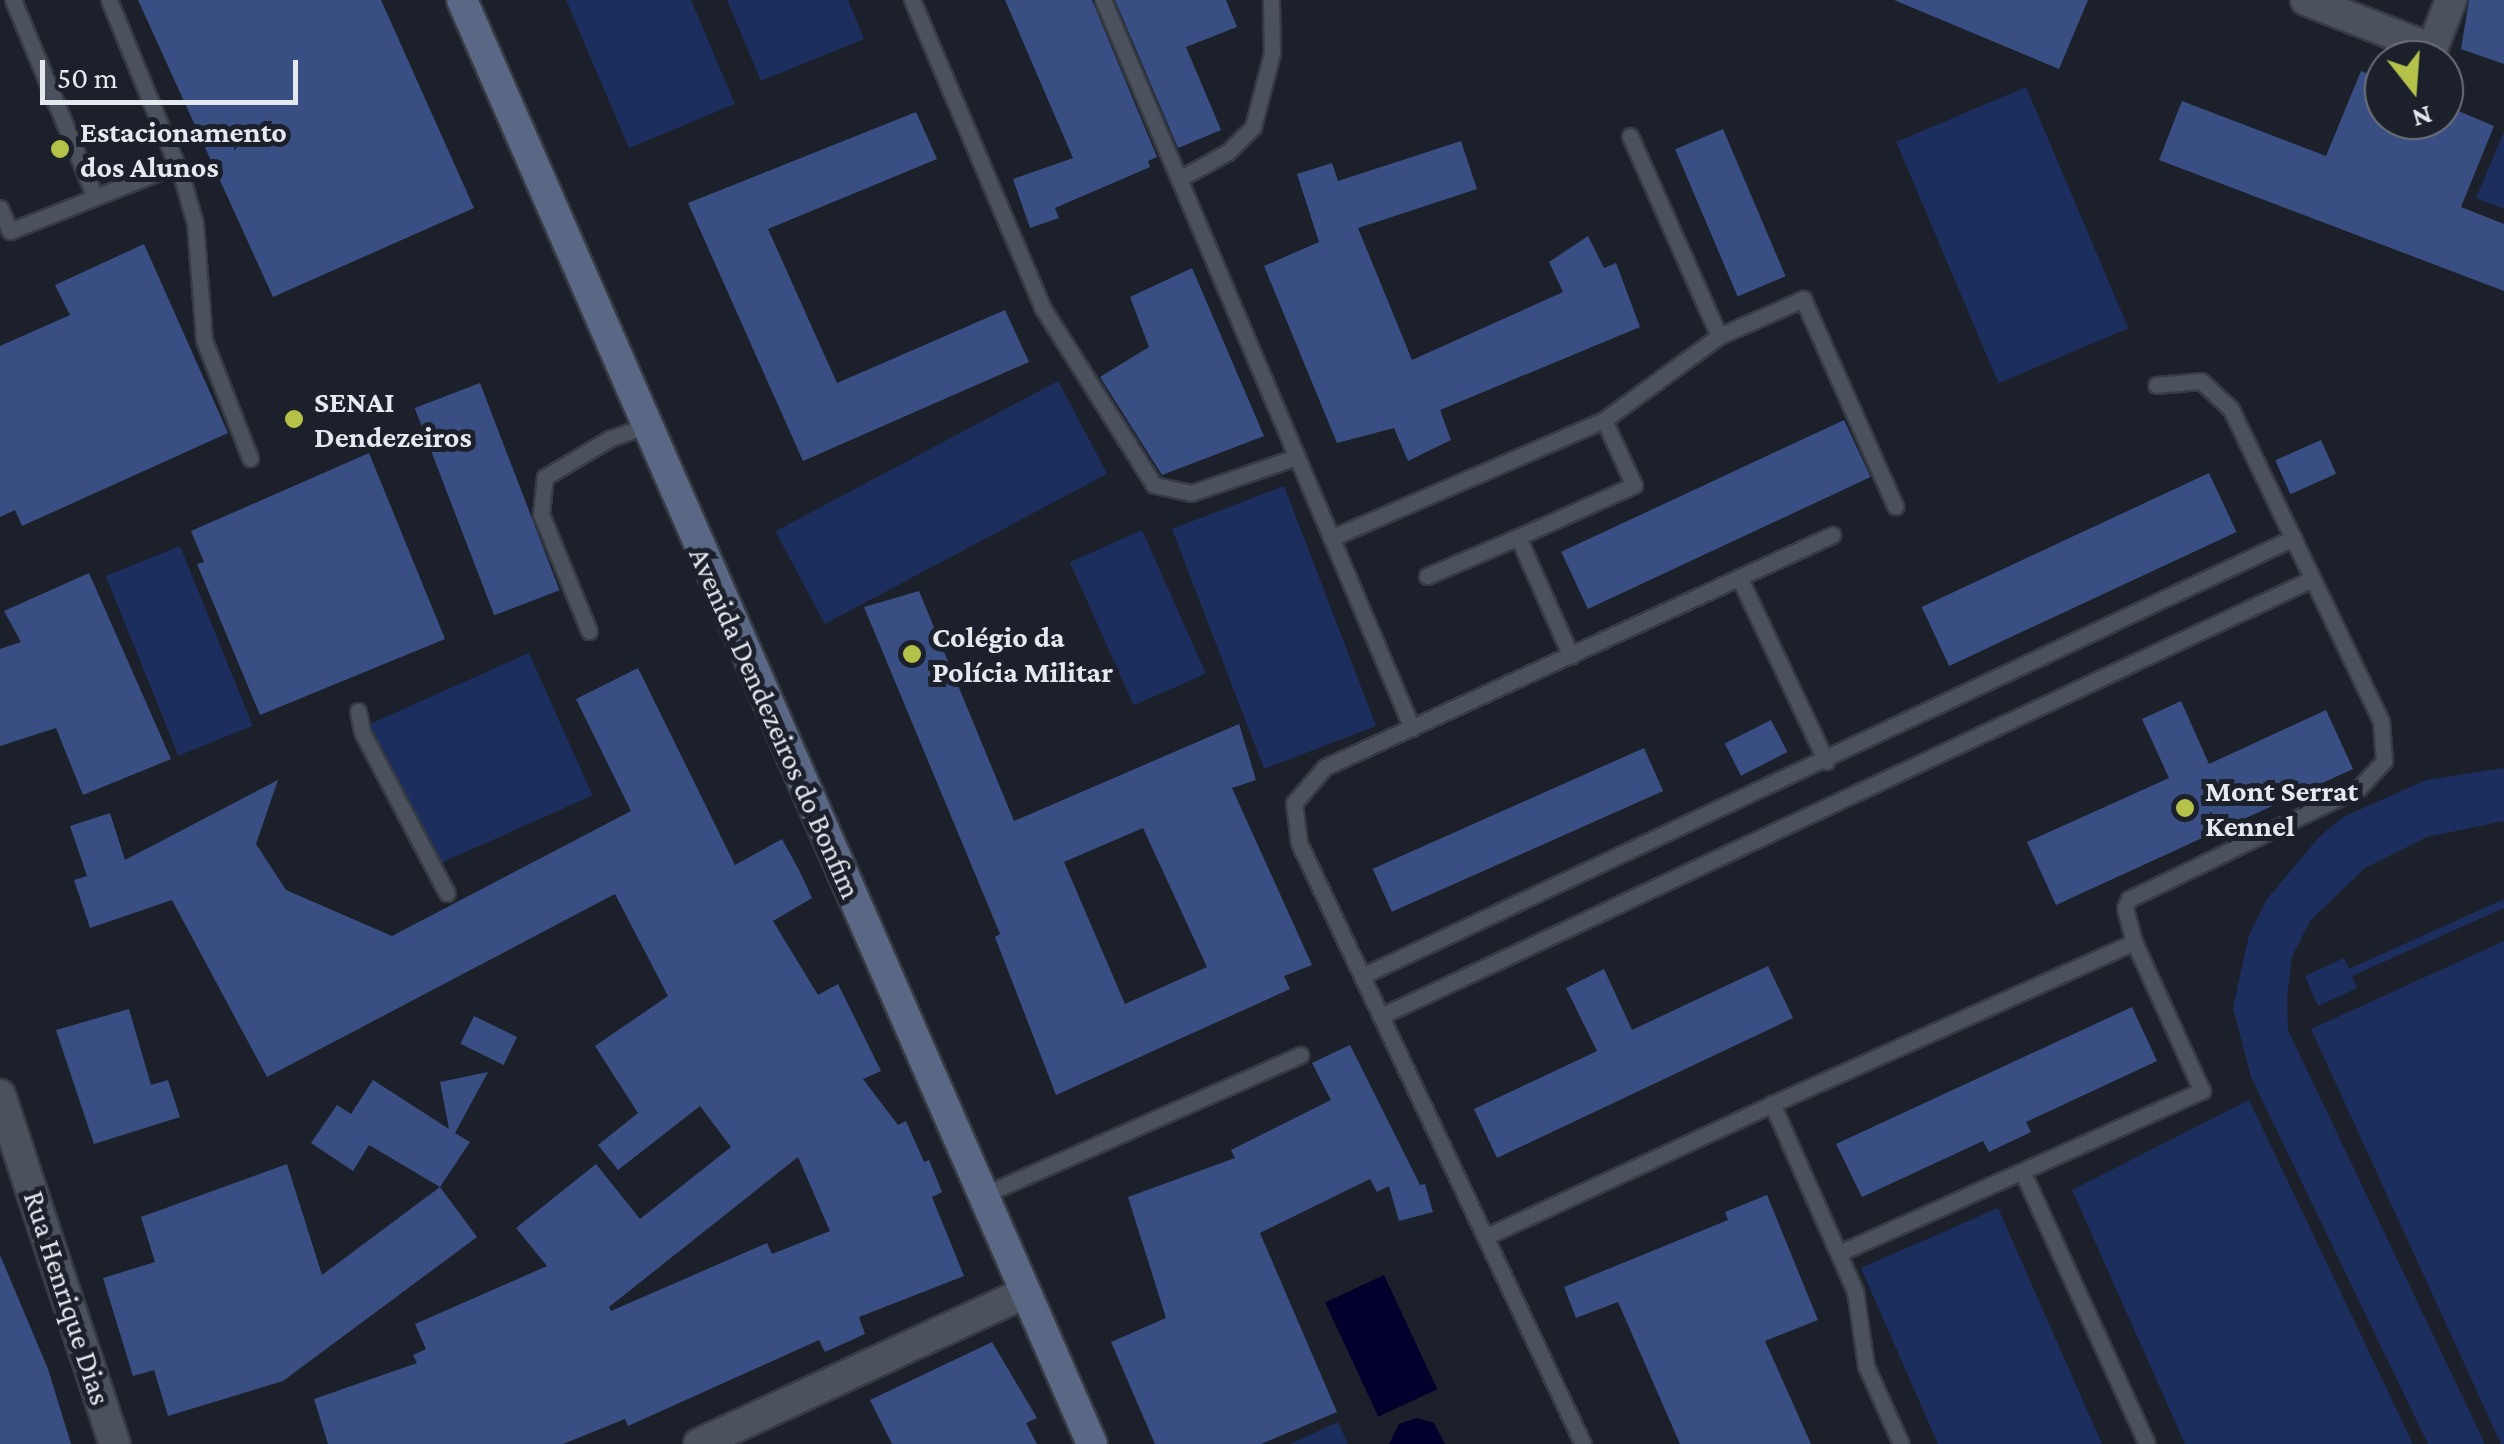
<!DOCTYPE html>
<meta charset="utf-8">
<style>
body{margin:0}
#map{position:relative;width:2504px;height:1444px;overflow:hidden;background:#1c202b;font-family:"Crimson Pro",serif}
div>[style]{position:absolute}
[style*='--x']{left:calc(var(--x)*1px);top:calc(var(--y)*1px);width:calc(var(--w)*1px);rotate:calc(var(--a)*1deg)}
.green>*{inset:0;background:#1c2e5d;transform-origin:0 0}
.water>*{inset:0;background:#01002c;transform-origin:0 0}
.building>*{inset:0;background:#394e82;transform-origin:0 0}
.roads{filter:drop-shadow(2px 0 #373b43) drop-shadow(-2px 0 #373b43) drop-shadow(0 2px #373b43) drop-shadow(0 -2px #373b43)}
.service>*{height:15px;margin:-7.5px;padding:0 7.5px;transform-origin:7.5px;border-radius:7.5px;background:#4b515d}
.minor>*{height:30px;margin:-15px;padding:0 15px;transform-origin:15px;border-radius:15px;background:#4b515d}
.secondary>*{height:30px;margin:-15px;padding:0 15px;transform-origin:15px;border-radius:15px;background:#5a6886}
.dots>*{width:28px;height:28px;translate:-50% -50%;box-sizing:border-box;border:5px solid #1c202b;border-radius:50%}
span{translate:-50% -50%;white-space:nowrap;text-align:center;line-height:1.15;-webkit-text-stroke:10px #1c202b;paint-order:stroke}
.poi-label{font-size:30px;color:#e4e8ef;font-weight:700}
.left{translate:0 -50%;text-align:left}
.street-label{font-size:30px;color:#e4e8ef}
.north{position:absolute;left:2364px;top:40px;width:100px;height:100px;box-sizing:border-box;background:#1c202b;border:2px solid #6c7079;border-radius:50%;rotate:163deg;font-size:28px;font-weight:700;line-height:40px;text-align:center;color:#e4e8ef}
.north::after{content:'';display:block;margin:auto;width:35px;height:45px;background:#b4c24a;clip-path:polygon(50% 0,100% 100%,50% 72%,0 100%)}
.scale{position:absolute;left:40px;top:60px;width:258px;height:45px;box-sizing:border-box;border:5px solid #e4e8ef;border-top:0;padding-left:12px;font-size:30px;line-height:35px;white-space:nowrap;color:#e4e8ef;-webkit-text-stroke:8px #1c202b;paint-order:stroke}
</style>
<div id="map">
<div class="green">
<div style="clip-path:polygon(566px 0,691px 0,735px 104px,629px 148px)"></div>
<div style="clip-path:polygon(727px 0,848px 0,864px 39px,761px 81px)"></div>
<div style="left:2026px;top:87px;width:262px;height:141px;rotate:67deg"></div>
<div style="clip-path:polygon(2504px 132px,2504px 209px,2476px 198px)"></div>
<div style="left:1058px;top:381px;width:105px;height:320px;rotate:62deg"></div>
<div style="left:1284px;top:486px;width:257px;height:120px;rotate:69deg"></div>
<div style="left:1142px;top:530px;width:157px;height:79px;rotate:66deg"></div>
<div style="left:180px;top:546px;width:194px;height:80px;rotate:68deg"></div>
<div style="left:529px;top:653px;width:156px;height:175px;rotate:66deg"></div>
<div style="clip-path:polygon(2504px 768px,2504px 821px,2427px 837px,2365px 868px,2310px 921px,2292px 957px,2287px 997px,2288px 1030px,2485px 1444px,2428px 1444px,2251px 1077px,2233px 1008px,2249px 935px,2267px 899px,2318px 838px,2343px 817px,2426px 780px)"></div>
<div style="clip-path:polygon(2504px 899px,2504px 908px,2352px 976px,2357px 988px,2318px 1006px,2305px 976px,2344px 958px,2349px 969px)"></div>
<div style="clip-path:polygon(2504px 941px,2504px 1444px,2501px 1444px,2311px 1029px)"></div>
<div style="clip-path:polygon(2249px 1100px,2413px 1444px,2185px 1444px,2072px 1190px)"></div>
<div style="clip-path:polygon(1998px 1208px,2102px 1444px,1938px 1444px,1861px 1268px)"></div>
<div style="clip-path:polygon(1338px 1422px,1348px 1444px,1290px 1444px)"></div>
</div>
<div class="water">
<div style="left:1384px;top:1275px;width:126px;height:65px;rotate:65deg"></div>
<div style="clip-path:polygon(1417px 1418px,1434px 1423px,1445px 1444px,1389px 1444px,1399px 1424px)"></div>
</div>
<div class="building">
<div style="clip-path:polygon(138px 0,381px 0,474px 208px,273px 297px)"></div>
<div style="clip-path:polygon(1005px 0,1092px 0,1157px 157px,1148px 161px,1150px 167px,1055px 208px,1059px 218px,1030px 228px,1013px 179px,1073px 158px)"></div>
<div style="clip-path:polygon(1115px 0,1226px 0,1237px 27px,1186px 47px,1221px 130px,1178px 148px)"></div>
<div style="clip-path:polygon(1894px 0,2088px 0,2059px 69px)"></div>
<div style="clip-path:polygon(2469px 0,2504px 0,2504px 64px,2461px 49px)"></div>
<div style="clip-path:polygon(2361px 71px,2384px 80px,2384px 120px,2444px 120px,2444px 105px,2494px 126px,2461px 207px,2504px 224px,2504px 291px,2159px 160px,2182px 101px,2326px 156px)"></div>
<div style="clip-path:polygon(916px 112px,937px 159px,768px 229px,837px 383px,1005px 310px,1029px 362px,803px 461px,688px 203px)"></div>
<div style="left:1723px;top:129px;width:160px;height:52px;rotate:67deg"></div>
<div style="clip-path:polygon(1461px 141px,1477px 189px,1358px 228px,1412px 360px,1563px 292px,1549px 262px,1588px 236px,1604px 268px,1616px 263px,1640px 327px,1440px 410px,1451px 440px,1408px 461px,1394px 428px,1337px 443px,1264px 266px,1319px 242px,1297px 174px,1332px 163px,1338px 181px)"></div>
<div style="clip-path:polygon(144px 244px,228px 433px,22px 526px,15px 510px,0 517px,0 346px,70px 315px,55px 285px)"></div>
<div style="clip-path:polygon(1192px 268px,1264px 436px,1162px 475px,1100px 377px,1149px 347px,1130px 297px)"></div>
<div style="left:480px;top:383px;width:222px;height:70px;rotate:69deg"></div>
<div style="left:1844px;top:420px;width:63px;height:312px;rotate:65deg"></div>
<div style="left:2321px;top:440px;width:37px;height:50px;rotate:66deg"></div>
<div style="clip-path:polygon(369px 453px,445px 639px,260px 715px,197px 564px,204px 562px,191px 531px)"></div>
<div style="left:2209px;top:473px;width:65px;height:317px;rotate:65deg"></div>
<div style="clip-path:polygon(89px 573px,171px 759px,83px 795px,56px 728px,0 746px,0 649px,21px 642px,4px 611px)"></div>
<div style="clip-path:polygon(evenodd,919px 591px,1014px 821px,1239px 724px,1256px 780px,1232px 788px,1312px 965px,1284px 976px,1290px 989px,1056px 1095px,995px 937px,1000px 934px,864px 607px,919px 591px,1143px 828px,1207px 967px,1125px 1004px,1064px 862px,1143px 828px)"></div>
<div style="clip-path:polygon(evenodd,638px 668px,735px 865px,782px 839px,800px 872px,812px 898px,773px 921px,818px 995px,838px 984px,881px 1071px,863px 1079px,898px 1125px,906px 1121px,924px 1162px,929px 1160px,942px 1192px,932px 1197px,964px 1276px,859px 1317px,865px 1334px,825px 1352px,819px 1340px,628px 1426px,625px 1419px,563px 1444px,328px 1444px,314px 1399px,417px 1363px,413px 1355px,426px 1349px,415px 1324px,547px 1266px,516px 1228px,596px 1164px,640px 1219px,731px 1147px,700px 1106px,618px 1170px,598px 1145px,638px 1113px,595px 1046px,668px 996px,615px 894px,267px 1077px,172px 900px,90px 928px,74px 880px,87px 876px,70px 826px,110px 813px,125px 860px,278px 780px,256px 844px,286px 890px,392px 936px,631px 811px,576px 699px,638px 668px,798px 1157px,830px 1231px,772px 1254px,767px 1243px,611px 1311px,609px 1307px,798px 1157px)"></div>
<div style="clip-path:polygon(2181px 701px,2209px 764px,2326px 710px,2353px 769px,2056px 905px,2027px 842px,2169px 778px,2142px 719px)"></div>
<div style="left:1771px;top:720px;width:36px;height:52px;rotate:63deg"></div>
<div style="left:1644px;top:748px;width:47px;height:297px;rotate:66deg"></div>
<div style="clip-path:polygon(1768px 966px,1793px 1018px,1497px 1158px,1474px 1109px,1597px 1051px,1566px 988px,1604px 969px,1632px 1030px)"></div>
<div style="clip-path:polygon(2132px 1007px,2157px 1061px,2026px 1122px,2031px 1132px,1989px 1152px,1983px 1141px,1862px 1197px,1836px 1144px)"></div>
<div style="clip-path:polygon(129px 1009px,151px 1085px,168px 1080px,180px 1117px,94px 1144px,56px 1030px)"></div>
<div style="left:474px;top:1016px;width:48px;height:31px;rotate:26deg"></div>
<div style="clip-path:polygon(1350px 1045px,1420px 1185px,1425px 1184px,1433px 1212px,1399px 1221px,1389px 1186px,1377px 1192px,1370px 1179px,1260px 1233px,1337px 1412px,1261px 1444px,1155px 1444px,1111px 1342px,1166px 1318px,1128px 1197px,1235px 1158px,1231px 1150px,1331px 1100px,1312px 1063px)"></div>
<div style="clip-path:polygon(488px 1072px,455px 1133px,470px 1142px,440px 1187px,369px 1145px,353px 1171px,311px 1143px,337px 1105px,351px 1114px,373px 1080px,449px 1129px,440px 1082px)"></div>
<div style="clip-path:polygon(287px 1164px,322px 1275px,440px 1187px,477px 1237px,283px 1381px,168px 1416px,154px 1370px,133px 1376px,103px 1278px,155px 1262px,141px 1217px)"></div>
<div style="clip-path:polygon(1767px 1195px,1818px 1320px,1765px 1341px,1811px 1444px,1680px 1444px,1618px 1302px,1576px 1318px,1564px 1287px,1728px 1220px,1725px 1212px)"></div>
<div style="clip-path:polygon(0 1255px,48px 1369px,71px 1444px,0 1444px)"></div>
<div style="clip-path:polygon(992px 1342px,1037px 1418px,1026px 1423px,1037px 1444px,892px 1444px,870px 1400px)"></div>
</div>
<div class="roads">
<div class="service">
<div style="--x:13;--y:0;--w:213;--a:67.4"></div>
<div style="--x:109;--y:0;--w:192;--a:67.7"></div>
<div style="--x:182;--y:178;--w:47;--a:73.9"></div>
<div style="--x:195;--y:223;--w:117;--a:85.6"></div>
<div style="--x:204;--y:340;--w:127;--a:68.7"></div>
<div style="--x:912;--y:0;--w:333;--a:67"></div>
<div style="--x:1042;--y:307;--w:210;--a:57.8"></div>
<div style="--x:1154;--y:485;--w:38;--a:12"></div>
<div style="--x:1191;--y:493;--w:112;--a:-18.8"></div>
<div style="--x:1103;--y:0;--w:791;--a:67"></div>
<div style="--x:1630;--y:136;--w:219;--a:66"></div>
<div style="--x:1179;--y:179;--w:56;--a:-28.9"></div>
<div style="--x:1228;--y:152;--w:35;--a:-45"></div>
<div style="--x:1253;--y:127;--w:76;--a:-75.6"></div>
<div style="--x:1272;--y:53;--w:53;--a:-91.1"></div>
<div style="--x:0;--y:208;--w:25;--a:67"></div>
<div style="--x:10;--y:231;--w:180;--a:-21.6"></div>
<div style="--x:1331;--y:538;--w:297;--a:-23.4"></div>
<div style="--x:1604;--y:420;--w:142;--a:-36.1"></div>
<div style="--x:1719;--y:336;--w:92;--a:-23.8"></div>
<div style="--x:1803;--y:299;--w:227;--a:66"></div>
<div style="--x:1427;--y:576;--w:99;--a:-23.2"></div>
<div style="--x:1739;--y:577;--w:204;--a:64.7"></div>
<div style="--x:589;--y:631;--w:126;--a:-112.3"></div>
<div style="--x:541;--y:514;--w:37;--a:-84"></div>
<div style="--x:545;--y:477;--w:77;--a:-30.6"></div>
<div style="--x:611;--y:438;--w:36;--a:-19"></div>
<div style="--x:1571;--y:656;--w:130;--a:-114"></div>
<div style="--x:1518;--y:537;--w:127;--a:-24.1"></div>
<div style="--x:1634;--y:485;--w:72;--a:-114.8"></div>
<div style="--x:358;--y:711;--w:21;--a:79"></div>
<div style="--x:362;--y:732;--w:182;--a:62.2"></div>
<div style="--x:1364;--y:975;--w:1027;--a:-25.19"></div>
<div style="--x:1383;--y:1015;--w:1026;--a:-25.14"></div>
<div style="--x:2023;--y:1173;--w:298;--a:65.4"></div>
<div style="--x:983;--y:1195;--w:347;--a:-23.8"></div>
<div style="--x:1489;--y:1235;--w:312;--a:-24.8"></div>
<div style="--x:1839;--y:1253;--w:398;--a:-24.1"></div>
<div style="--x:2202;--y:1091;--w:164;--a:-114.5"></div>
<div style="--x:2134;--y:942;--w:35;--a:-105"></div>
<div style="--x:2125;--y:908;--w:10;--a:-66"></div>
<div style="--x:2129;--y:899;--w:254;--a:-25.7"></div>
<div style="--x:2358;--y:789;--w:38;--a:-47"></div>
<div style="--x:2384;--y:761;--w:40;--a:-94.3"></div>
<div style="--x:2381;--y:721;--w:346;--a:-115.7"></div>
<div style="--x:2231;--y:409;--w:41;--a:-137"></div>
<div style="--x:2201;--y:381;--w:45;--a:174.9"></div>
<div style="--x:1583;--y:1444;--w:665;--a:-115.29"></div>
<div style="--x:1299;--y:843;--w:40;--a:-97.1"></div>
<div style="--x:1294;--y:803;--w:48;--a:-49.3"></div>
<div style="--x:1325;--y:767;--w:558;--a:-24.59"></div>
<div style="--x:1901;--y:1444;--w:85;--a:-114.2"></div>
<div style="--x:1866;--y:1366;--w:76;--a:-98.3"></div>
<div style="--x:1855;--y:1291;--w:205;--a:-113.9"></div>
<div style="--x:1772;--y:1104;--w:397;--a:-24.1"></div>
</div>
<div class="minor">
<div style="--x:2306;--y:0;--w:135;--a:21.3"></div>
<div style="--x:2432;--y:49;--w:53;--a:-68.8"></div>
<div style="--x:0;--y:1095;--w:367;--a:71.8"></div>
<div style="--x:699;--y:1444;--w:359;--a:-24.9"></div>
</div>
<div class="secondary">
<div style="--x:462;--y:0;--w:1575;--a:66.43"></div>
</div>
</div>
<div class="dots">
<div style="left:60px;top:149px;background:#b4c24a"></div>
<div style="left:294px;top:419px;background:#b4c24a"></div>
<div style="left:912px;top:654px;background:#b4c24a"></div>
<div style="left:2185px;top:808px;background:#b4c24a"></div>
</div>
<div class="poi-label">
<span class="left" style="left:80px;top:149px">Estacionamento<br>dos Alunos</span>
<span class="left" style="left:314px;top:419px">SENAI<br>Dendezeiros</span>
<span class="left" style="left:932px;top:654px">Colégio da<br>Polícia Militar</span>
<span class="left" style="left:2205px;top:808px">Mont Serrat<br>Kennel</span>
</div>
<div class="street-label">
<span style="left:775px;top:723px;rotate:66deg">Avenida Dendezeiros do Bonfim</span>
<span style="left:67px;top:1298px;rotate:72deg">Rua Henrique Dias</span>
</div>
<div class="north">N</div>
<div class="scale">50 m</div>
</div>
